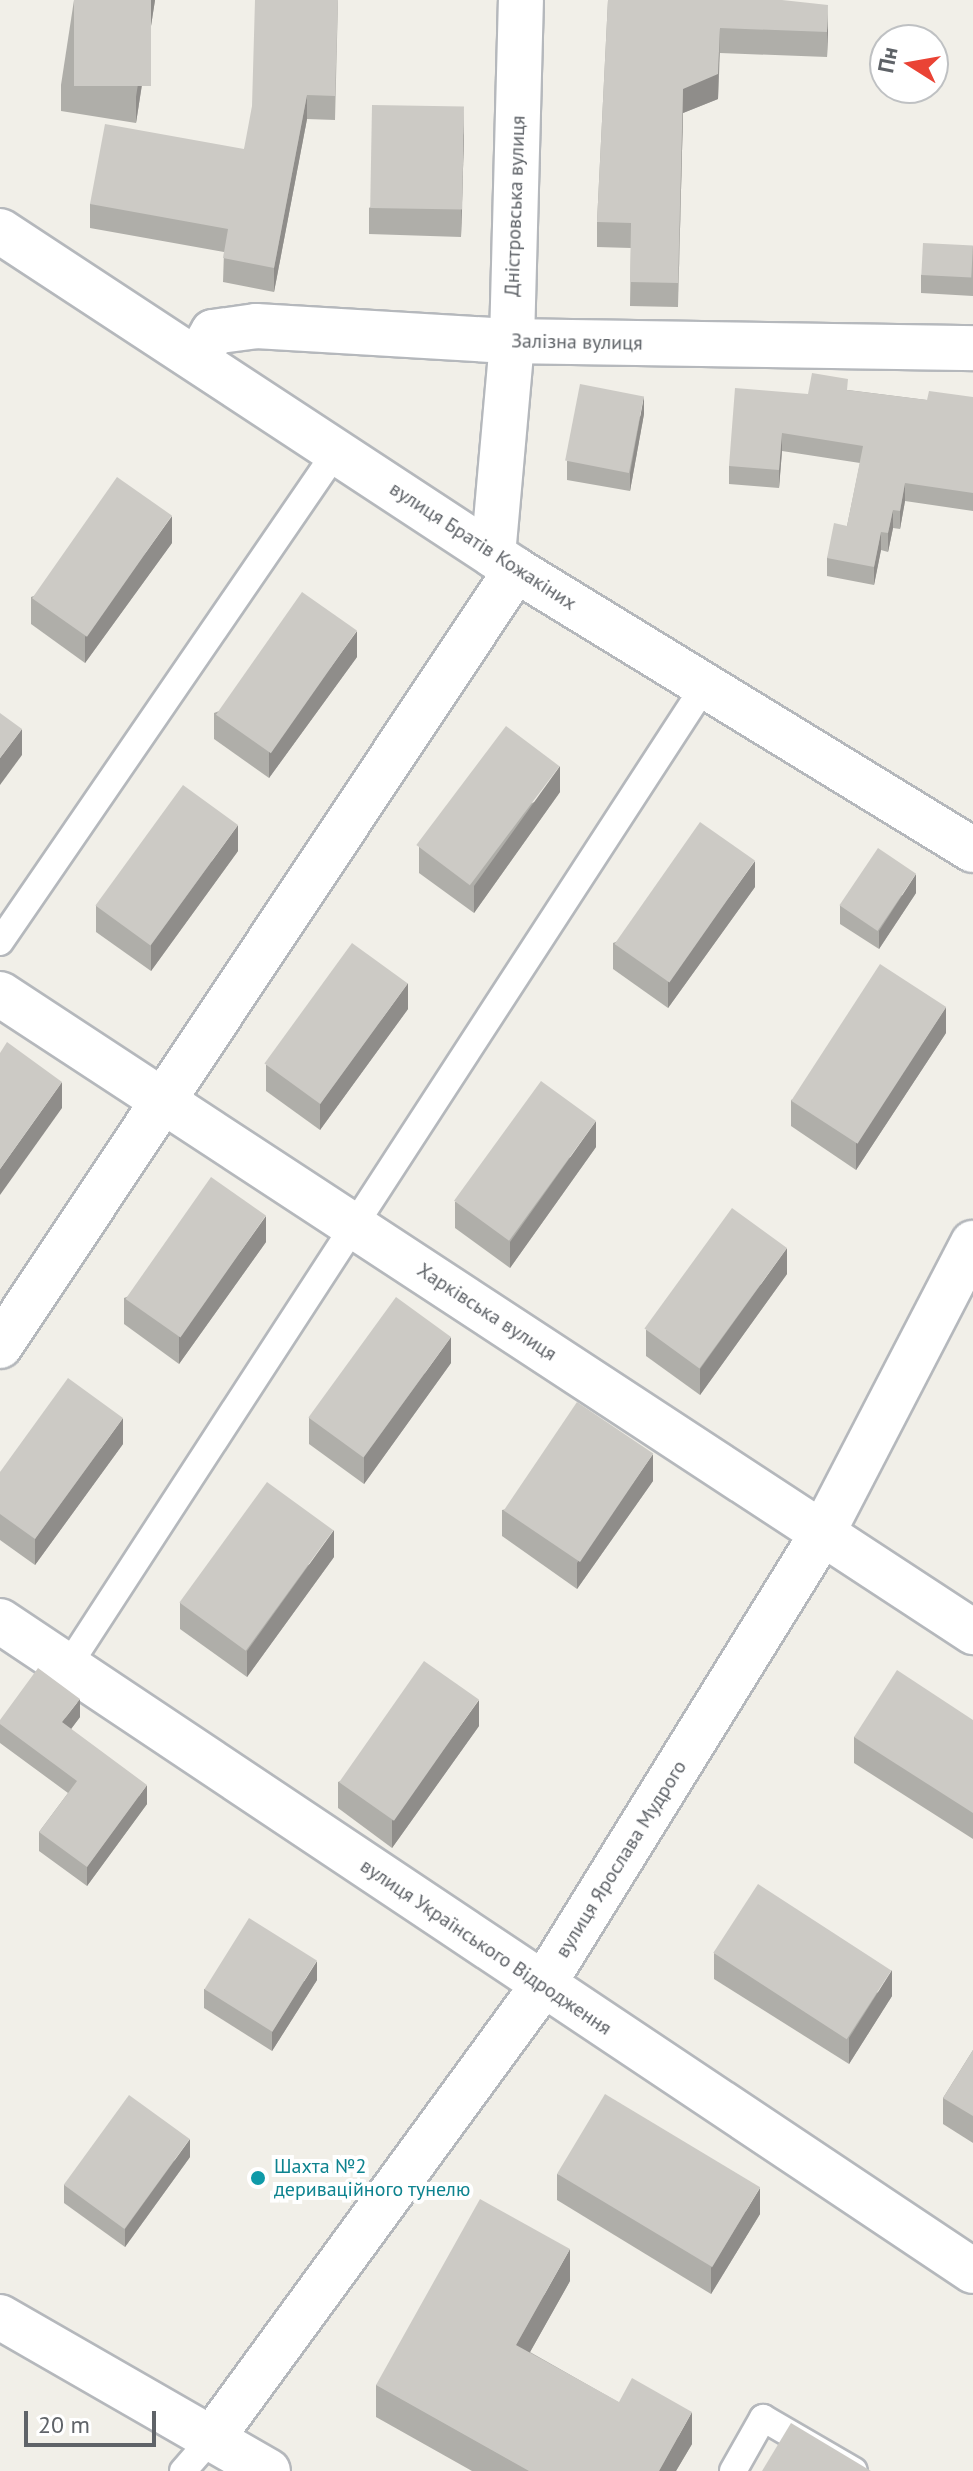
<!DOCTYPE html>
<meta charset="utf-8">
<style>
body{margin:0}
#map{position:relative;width:973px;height:2471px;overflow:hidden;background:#f1efe8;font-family:"PT Sans",sans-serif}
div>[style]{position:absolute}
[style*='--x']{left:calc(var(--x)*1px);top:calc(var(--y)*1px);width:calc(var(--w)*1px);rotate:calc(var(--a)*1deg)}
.roads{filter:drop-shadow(2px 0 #b5b8bc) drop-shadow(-2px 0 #b5b8bc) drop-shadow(0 2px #b5b8bc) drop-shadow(0 -2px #b5b8bc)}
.service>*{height:26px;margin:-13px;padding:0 13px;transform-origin:13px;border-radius:13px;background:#fff}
.minor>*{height:44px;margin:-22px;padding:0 22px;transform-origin:22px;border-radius:22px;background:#fff}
.wall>*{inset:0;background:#afaea9}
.shaded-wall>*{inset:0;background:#8f8d8a}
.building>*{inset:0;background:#cccac5;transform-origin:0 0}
.dots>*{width:22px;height:22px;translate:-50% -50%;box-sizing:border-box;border:4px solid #fff;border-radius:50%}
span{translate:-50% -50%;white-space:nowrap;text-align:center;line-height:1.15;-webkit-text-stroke:8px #fff;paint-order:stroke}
.street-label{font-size:20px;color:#5f6368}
.culture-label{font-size:20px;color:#0d838f}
.left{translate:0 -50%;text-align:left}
.north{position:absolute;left:869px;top:24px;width:80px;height:80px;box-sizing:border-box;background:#fff;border:2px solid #bfc1c3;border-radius:50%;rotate:281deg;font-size:22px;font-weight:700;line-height:32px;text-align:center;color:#5f6368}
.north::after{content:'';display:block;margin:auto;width:28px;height:36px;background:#ea4335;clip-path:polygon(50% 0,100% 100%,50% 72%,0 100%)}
.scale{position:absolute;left:24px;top:2411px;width:132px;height:36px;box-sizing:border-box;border:4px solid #5f6368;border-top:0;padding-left:10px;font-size:24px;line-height:28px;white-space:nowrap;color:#5f6368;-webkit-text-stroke:6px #fff;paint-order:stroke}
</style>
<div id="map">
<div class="roads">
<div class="service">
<div style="--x:0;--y:942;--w:598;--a:-55.57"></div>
<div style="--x:68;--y:1666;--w:1166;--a:-57"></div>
<div style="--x:183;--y:2471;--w:44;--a:-48.7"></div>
<div style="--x:733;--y:2471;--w:61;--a:-60.5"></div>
<div style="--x:763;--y:2418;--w:105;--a:30.2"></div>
</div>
<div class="minor">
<div style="--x:0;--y:231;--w:617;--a:33.3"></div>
<div style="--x:516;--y:570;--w:536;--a:31.5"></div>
<div style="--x:198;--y:358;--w:30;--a:-60"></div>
<div style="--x:213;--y:332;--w:43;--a:-7.9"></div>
<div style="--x:256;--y:326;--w:256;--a:3.4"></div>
<div style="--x:512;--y:341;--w:461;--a:0.9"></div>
<div style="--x:493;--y:555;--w:215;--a:-84.9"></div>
<div style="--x:512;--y:341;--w:341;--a:-88.5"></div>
<div style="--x:0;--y:994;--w:1164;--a:33.25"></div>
<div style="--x:0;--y:1346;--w:932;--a:-56.38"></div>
<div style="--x:0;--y:1621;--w:1170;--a:33.74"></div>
<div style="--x:0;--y:2317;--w:309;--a:29.9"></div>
<div style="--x:212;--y:2438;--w:561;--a:-53.84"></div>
<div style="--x:543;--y:1985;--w:530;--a:-58.26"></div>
<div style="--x:822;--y:1534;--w:328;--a:-62.6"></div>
</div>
</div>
<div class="wall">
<div style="clip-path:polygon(74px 0,155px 0,136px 123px,61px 111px,61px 85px)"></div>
<div style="clip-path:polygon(338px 0,335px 120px,307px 119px,274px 292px,223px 282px,224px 252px,90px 228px,90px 204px,244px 149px)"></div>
<div style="clip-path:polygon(608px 0,828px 29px,827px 57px,720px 53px,718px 99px,683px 113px,678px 307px,630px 306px,631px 248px,597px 247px,597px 222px)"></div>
<div style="clip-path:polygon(464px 134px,461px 237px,369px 234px,369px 208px)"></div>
<div style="clip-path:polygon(973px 246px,973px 296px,921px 293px,921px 275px)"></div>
<div style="clip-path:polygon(848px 390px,927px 400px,973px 397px,973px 511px,905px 501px,900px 529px,893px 528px,888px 552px,881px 550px,874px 585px,827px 576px,827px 558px,847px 526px,860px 463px,782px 451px,779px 488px,729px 484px,729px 466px,808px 394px)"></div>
<div style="clip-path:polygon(644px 414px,630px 491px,567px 480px,567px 461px)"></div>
<div style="clip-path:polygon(172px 543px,85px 663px,31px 624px,31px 597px)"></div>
<div style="clip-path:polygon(357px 657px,269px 778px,214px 739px,214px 713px)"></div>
<div style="clip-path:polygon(560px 792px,474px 913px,419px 873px,419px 847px)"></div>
<div style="clip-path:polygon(238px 851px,151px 971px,96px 932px,96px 906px)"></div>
<div style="clip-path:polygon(755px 887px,668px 1008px,613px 969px,613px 943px)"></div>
<div style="clip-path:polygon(916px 893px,879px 949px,840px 924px,840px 905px)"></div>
<div style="clip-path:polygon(408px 1009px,320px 1130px,266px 1091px,266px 1065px)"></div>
<div style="clip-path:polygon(946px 1033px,856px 1170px,791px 1126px,791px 1100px)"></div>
<div style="clip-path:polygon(596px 1147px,510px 1268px,455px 1228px,455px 1202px)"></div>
<div style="clip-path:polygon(266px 1242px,179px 1364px,124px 1324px,124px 1298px)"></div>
<div style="clip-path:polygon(787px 1274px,700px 1395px,646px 1356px,646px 1330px)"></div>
<div style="clip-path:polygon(451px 1363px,364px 1484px,309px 1444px,309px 1418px)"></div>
<div style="clip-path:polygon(123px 1444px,35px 1565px,0 1540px,0 1472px)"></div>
<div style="clip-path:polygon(653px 1481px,577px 1589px,502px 1536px,502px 1510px)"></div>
<div style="clip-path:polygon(334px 1557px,247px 1677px,180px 1629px,180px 1603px)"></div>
<div style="clip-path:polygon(80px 1717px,71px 1729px,147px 1804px,87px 1886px,39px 1851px,39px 1832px,68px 1793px,0 1743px,0 1720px)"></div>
<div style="clip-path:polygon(973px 1720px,973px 1839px,854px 1763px,854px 1737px)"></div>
<div style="clip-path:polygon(479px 1726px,392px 1848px,338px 1808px,338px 1782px)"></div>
<div style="clip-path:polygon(714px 1953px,892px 1996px,849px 2064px,714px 1979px)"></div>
<div style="clip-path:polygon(317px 1980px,272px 2051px,204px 2008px,204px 1989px)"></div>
<div style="clip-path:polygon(973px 2050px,973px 2143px,943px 2124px,943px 2098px)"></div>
<div style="clip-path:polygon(190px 2157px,125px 2247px,64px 2203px,64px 2185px)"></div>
<div style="clip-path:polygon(557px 2174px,760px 2214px,711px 2294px,557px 2200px)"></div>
<div style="clip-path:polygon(570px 2281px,530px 2352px,692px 2444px,676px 2471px,472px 2471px,376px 2417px,376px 2385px)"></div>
</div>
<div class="shaded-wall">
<div style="clip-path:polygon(151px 0,155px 0,136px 123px,136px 97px)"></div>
<div style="clip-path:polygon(828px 5px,828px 29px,827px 57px,827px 32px)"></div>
<div style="clip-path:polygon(720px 28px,718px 99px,683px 113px,678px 307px,683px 89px)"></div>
<div style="clip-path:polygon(307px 95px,307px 119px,274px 292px,274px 268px)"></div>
<div style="clip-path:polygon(464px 107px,464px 134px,461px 237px,461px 210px)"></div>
<div style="clip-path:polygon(644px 396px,644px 414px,630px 491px,630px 473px)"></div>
<div style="clip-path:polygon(782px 433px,782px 451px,779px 488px,779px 470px)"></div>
<div style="clip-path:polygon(905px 483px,905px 501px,900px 529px,900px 511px)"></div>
<div style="clip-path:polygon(893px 510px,893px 528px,888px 552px,888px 533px)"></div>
<div style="clip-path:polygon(172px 516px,172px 543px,85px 663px,85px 637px)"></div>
<div style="clip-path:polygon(881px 532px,881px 550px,874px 585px,874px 567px)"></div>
<div style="clip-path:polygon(357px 631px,357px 657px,269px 778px,269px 752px)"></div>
<div style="clip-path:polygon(22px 729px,22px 755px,0 785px,0 758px)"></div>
<div style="clip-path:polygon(560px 766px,560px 792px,474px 913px,474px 886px)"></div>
<div style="clip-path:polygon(238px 825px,238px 851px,151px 971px,151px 945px)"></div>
<div style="clip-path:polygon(755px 861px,755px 887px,668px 1008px,668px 982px)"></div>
<div style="clip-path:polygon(916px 874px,916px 893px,879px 949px,879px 931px)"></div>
<div style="clip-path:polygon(408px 983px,408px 1009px,320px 1130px,320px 1104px)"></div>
<div style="clip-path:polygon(946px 1007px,946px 1033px,856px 1170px,856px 1143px)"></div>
<div style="clip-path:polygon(62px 1082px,62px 1108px,0 1195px,0 1169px)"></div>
<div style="clip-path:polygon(596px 1121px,596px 1147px,510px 1268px,510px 1242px)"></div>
<div style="clip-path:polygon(266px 1216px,266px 1242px,179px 1364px,179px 1337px)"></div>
<div style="clip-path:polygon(787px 1248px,787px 1274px,700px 1395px,700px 1369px)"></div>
<div style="clip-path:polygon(451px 1337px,451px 1363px,364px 1484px,364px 1457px)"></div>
<div style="clip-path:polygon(123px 1418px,123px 1444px,35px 1565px,35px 1539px)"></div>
<div style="clip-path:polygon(653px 1454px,653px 1481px,577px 1589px,577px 1563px)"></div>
<div style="clip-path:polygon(334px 1530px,334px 1557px,247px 1677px,247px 1651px)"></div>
<div style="clip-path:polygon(80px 1699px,80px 1717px,62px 1741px,62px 1722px)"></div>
<div style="clip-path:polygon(479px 1700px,479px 1726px,392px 1848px,392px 1821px)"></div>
<div style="clip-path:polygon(147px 1785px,147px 1804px,87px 1886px,87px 1867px)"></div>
<div style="clip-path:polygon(317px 1961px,317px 1980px,272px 2051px,272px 2032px)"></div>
<div style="clip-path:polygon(892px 1970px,892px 1996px,849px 2064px,849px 2038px)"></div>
<div style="clip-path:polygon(190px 2139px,190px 2157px,125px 2247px,125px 2229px)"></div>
<div style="clip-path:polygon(760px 2188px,760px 2214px,711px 2294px,711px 2268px)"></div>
<div style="clip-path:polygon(570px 2249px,570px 2281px,516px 2377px,516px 2345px)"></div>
<div style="clip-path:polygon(692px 2412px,692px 2444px,676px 2471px,659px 2471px)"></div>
</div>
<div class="building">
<div style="left:74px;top:0;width:77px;height:86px"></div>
<div style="clip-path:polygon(255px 0,338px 0,335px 96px,307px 95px,274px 268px,223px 258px,228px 229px,90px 204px,105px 124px,244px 149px,252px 106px)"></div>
<div style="clip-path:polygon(608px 0,782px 0,828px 5px,827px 32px,720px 28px,718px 74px,683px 89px,678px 283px,630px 282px,631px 223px,597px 222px)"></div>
<div style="left:372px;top:105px;width:92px;height:103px;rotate:1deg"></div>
<div style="left:923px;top:243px;width:50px;height:32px;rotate:3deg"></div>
<div style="clip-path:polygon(812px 373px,848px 379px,847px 390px,927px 400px,929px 391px,973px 397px,973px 493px,905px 483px,900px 511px,893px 510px,888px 533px,881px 532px,874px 567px,827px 558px,834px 523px,847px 526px,863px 446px,782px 433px,779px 470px,729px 466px,735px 388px,808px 394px)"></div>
<div style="left:580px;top:384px;width:65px;height:78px;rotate:11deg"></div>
<div style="left:117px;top:477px;width:67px;height:148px;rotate:35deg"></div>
<div style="left:302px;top:592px;width:67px;height:150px;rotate:35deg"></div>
<div style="clip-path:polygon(0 713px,22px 729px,0 758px)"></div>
<div style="left:506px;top:726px;width:67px;height:149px;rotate:37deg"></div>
<div style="left:183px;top:785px;width:68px;height:149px;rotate:36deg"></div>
<div style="left:700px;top:822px;width:67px;height:149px;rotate:35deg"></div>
<div style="left:878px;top:848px;width:46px;height:69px;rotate:34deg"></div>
<div style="left:352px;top:943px;width:69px;height:149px;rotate:36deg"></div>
<div style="left:880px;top:964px;width:79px;height:163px;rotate:33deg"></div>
<div style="clip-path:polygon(7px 1042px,62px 1082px,0 1169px,0 1053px)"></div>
<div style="left:541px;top:1081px;width:68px;height:148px;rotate:36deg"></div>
<div style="left:211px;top:1177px;width:67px;height:149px;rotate:35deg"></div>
<div style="left:732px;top:1208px;width:68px;height:149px;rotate:36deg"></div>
<div style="left:396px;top:1297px;width:68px;height:149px;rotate:36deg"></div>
<div style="clip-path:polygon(68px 1378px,123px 1418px,35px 1539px,0 1514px,0 1472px)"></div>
<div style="left:577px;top:1402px;width:92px;height:131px;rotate:34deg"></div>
<div style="left:267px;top:1482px;width:82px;height:149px;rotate:36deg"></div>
<div style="left:424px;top:1661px;width:67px;height:148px;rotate:35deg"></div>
<div style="clip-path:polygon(38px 1668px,80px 1699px,62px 1722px,147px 1785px,87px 1867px,39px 1832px,77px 1781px,0 1724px,0 1720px)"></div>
<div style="clip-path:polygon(897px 1670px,973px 1720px,973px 1813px,854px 1737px)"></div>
<div style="left:758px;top:1884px;width:159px;height:82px;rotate:33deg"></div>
<div style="left:249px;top:1918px;width:80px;height:84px;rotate:32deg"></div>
<div style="clip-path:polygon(973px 2050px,973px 2116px,943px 2098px)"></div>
<div style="left:605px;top:2094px;width:181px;height:93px;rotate:31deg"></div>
<div style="left:129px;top:2095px;width:75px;height:111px;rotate:36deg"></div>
<div style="clip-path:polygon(480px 2199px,570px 2249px,516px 2345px,619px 2402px,632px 2378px,692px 2412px,659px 2471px,529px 2471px,376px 2385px)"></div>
<div style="clip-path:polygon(791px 2423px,871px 2471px,762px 2471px)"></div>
</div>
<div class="dots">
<div style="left:258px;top:2178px;background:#0f9aa8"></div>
</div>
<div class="street-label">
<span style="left:515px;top:206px;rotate:-88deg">Дністровська вулиця</span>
<span style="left:577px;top:342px;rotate:1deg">Залізна вулиця</span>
<span style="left:483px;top:546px;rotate:33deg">вулиця Братів Кожакіних</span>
<span style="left:487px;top:1312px;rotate:33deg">Харківська вулиця</span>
<span style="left:621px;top:1859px;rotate:-58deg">вулиця Ярослава Мудрого</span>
<span style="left:486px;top:1947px;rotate:34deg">вулиця Українського Відродження</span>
</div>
<div class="culture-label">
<span class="left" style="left:274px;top:2178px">Шахта №2<br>дериваційного тунелю</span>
</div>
<div class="north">Пн</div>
<div class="scale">20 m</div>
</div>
